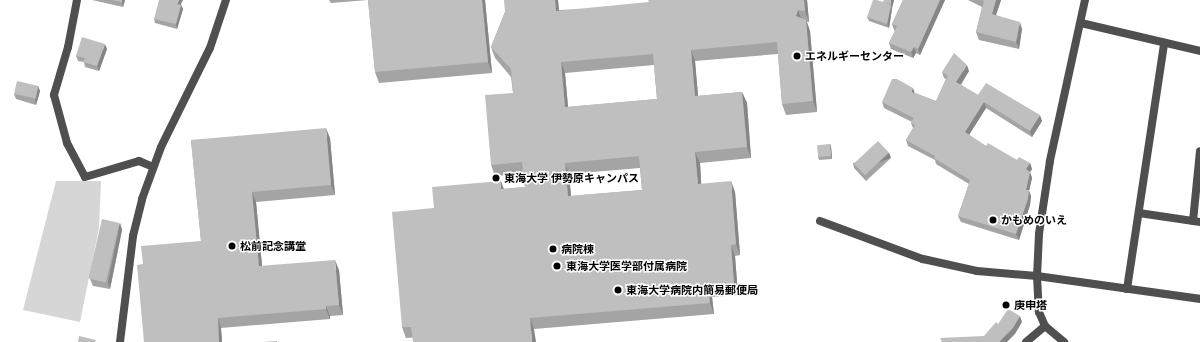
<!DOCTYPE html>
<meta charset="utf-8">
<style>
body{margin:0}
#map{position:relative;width:1200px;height:342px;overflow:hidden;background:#fff;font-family:Helvetica,"Noto Sans JP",sans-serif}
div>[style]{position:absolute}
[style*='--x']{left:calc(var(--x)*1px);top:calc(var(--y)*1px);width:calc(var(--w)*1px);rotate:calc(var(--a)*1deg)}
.green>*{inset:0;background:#d6d6d6}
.minor>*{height:8px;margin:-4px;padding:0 4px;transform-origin:4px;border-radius:4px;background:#4f4f4f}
.tertiary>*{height:8px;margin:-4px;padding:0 4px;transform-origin:4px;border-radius:4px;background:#4f4f4f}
.wall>*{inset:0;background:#a4a4a4}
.shaded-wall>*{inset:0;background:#868686;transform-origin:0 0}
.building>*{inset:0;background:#bfbfbf;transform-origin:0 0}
.dots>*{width:11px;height:11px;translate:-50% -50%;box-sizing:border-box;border:2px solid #fff;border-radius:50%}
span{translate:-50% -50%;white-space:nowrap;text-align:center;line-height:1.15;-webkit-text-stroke:3px #fff;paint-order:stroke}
.poi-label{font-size:11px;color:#000;font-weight:700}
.left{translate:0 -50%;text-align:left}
</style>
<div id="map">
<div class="green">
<div style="clip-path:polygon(56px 181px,101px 181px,99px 228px,80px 322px,23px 310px)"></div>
</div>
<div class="minor">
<div style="--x:77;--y:0;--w:48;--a:100.8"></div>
<div style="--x:68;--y:47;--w:50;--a:106.3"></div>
<div style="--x:54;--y:95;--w:50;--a:74.8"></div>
<div style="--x:67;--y:143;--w:38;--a:62"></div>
<div style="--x:85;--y:177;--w:56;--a:-16.5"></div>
<div style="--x:139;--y:161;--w:15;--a:23"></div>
<div style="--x:1085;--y:0;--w:165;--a:102.3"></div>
<div style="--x:1050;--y:161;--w:74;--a:98.6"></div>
<div style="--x:1039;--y:234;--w:42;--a:92.7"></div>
<div style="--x:1037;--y:276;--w:165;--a:8"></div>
<div style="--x:1081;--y:23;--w:122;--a:13.2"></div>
<div style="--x:1139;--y:213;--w:62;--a:8.4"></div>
<div style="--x:1193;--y:221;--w:70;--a:-84.3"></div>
<div style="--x:1127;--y:289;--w:249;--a:-81.4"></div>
<div style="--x:1026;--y:342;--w:25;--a:-40"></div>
</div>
<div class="tertiary">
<div style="--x:820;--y:221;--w:110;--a:20.3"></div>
<div style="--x:923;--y:259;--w:55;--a:12.5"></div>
<div style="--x:977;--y:271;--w:60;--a:4.8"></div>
<div style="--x:1037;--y:276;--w:36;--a:87"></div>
<div style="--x:1039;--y:312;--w:15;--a:67"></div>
<div style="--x:1045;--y:326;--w:25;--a:40"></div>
<div style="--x:120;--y:342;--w:107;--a:-83"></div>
<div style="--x:133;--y:236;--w:38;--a:-76"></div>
<div style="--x:142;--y:199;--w:55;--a:-69.9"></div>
<div style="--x:161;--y:147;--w:110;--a:-63.7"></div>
<div style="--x:210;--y:48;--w:51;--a:-71.6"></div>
</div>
<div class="wall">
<div style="clip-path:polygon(92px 0,125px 0,123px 7px)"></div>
<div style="clip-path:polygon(329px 0,485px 0,492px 73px,379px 83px,375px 72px,368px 0,331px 3px)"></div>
<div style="clip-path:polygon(evenodd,558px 0,559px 10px,807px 0,809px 22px,807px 22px,810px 31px,817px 112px,786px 115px,782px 104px,778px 54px,695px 61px,698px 96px,742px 92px,747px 103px,751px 158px,700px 163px,701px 184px,735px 192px,740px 255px,735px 256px,738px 295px,712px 297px,714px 314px,534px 329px,406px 338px,402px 327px,434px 208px,504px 189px,525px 187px,523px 174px,495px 176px,491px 165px,513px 93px,511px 77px,495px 58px,491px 47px,505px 12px,558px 0,654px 65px,657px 99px,568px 107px,565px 73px,654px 65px,558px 0,640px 168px,642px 190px,571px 196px,569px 174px,640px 168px)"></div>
<div style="clip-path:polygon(894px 0,892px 8px,892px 9px,889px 28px,869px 21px,867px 17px,883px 2px)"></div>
<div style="clip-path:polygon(903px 0,945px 0,920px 55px,916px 53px,913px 58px,891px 49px,889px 43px,895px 31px,894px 30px,892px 24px)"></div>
<div style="clip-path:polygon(968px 0,1001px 0,996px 15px,1022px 29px,1019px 49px,979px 40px,976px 32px,982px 7px)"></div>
<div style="clip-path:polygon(181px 4px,183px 9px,177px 29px,155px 23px,154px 19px)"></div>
<div style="clip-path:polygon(107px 49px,99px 71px,85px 67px,84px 62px,78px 61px,76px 56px)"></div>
<div style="clip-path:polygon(969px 71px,961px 85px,978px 95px,1042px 121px,1032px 137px,986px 108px,969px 135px,986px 146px,1017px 160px,1030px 163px,1032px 169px,1030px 172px,1032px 178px,1029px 191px,1031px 196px,1030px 205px,1019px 240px,961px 222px,958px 216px,969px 184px,936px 164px,935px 160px,908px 146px,906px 140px,913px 128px,911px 123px,912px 122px,884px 108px,882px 102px,915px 93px,936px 101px,946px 79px,944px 78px,942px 72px)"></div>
<div style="clip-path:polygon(38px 86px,40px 91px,36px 105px,16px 99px,14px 94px)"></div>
<div style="clip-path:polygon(330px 138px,335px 195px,256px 202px,262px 266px,339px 270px,343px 315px,330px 316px,330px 319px,221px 328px,222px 342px,144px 342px,143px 264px,201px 241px,191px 140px)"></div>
<div style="clip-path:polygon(830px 144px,831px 146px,832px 159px,819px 160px,818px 157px)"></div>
<div style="clip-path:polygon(889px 153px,891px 158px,866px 181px,854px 168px,853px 163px)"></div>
<div style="clip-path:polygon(120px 223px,122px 230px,110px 289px,93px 286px,90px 279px)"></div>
</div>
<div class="shaded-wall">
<div style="clip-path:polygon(122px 0,125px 0,123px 7px,122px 2px)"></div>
<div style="clip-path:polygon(179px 0,183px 0,179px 8px,177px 4px)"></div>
<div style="clip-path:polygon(482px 0,485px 0,492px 73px,488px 62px)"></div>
<div style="clip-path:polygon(555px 0,558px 0,560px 22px,556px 11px)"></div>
<div style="clip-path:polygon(804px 0,807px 0,809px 22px,805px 11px)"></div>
<div style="clip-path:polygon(891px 0,894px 0,892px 8px,891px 4px)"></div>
<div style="clip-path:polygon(940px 0,945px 0,920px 55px,918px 49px)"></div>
<div style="clip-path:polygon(996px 0,1001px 0,994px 21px,992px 14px)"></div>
<div style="clip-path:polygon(181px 5px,183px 9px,177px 29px,176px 24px)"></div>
<div style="clip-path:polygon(891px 5px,892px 9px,889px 28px,887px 24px)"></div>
<div style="clip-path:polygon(798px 10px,802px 21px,796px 16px)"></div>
<div style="clip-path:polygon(806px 20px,810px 31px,817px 112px,813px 101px)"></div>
<div style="clip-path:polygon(1020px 22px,1022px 29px,1019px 49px,1016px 42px)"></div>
<div style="clip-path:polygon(105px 44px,107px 49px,99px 71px,97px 66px)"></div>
<div style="clip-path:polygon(914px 47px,916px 53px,913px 58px,911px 52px)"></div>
<div style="clip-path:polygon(691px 50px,695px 61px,699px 107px,695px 96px)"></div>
<div style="clip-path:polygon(561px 62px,565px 73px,569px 118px,565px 107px)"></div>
<div style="clip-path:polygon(967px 65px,969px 71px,958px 88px,956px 82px)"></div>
<div style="clip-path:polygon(38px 86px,40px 91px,36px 105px,35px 100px)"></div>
<div style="clip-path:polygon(913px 88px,915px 94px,911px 92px)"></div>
<div style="clip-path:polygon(742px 92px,747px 103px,751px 158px,747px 147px)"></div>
<div style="clip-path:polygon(984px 102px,986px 108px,967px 138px,965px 132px)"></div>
<div style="clip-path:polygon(1040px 115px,1042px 121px,1032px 137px,1030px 131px)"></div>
<div style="clip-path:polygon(326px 128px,330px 138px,335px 195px,331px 185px)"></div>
<div style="clip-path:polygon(830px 144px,831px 146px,832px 159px,831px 156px)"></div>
<div style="clip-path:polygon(695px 152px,700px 163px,702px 195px,698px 184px)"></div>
<div style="left:889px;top:153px;width:5px;height:34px;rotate:68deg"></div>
<div style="clip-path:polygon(565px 163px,569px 174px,572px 207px,568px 196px)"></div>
<div style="clip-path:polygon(1030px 163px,1032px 169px,1028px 175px,1026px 169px)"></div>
<div style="clip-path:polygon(1030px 172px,1032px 178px,1029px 191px,1031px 196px,1030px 205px,1019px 240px,1016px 234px)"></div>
<div style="clip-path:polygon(501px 181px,505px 192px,501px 189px)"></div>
<div style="clip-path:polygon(731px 181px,735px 192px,740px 255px,736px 244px)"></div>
<div style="clip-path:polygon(252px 192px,256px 202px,263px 276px,259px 266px)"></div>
<div style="clip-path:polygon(120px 223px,122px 230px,110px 289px,108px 282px)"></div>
<div style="clip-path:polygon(731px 245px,735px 256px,738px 295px,734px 283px)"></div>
<div style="clip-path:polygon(335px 260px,339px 270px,343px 315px,339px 305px)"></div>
<div style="clip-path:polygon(708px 286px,712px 297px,714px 314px,710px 303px)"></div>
<div style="clip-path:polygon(326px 306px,330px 316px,330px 319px,326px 309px)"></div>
<div style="clip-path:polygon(1020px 316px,1022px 322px,1015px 334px,1007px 342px,999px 342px)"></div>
<div style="clip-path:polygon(218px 318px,221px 328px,222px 342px,219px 342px)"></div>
<div style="clip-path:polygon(530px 318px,534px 329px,536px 342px,532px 342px)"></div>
</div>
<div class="building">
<div style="clip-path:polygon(111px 0,122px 0,122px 2px)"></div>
<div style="clip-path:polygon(159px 0,179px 0,177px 4px,181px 5px,176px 24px,154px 19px)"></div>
<div style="clip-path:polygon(368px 0,482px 0,488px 62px,375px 72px)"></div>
<div style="clip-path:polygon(evenodd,504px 0,555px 0,556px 11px,649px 2px,648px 0,804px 0,805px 11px,798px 10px,796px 16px,806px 20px,813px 101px,782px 104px,777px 42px,691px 50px,695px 96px,742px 92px,747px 147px,695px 152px,698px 184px,731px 181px,736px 244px,731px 245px,734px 283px,708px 286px,710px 303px,530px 318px,532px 342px,413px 342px,411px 327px,402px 327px,392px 212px,434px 208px,432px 187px,501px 181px,501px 189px,525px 187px,522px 162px,491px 165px,485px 95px,513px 93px,511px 69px,491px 47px,505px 12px,504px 0,653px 54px,657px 99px,565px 107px,561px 62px,653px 54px,504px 0,639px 156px,642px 190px,568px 196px,565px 163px,639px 156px)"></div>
<div style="clip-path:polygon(873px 0,877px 0,883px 2px,884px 0,891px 0,891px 4px,885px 3px,891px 5px,887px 24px,867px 17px)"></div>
<div style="clip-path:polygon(903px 0,940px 0,918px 49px,914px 47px,911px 52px,889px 43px,897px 26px,892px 24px)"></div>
<div style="clip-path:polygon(981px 0,996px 0,992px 14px,1020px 22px,1016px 42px,976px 32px,984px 1px)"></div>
<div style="clip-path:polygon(82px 37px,105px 44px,97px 66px,83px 62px,85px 58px,76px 56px)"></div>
<div style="clip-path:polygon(954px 53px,967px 65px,956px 82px,978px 95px,986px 83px,1040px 115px,1030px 131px,984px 102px,965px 132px,986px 146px,988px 143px,1017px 160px,1019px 157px,1030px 163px,1026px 169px,1030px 172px,1026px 190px,1029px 190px,1028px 199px,1016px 234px,958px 216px,970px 180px,934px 158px,935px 156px,906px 140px,915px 125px,911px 123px,914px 118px,882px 102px,892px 79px,897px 79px,913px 88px,911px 92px,936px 101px,948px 76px,942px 72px)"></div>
<div style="left:17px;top:81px;width:22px;height:13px;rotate:13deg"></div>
<div style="clip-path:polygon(326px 128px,331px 185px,252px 192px,259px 266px,335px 260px,339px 305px,326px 306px,326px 309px,218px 318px,219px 342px,144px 342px,137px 265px,143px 264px,141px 246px,201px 241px,191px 140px)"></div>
<div style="left:878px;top:141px;width:16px;height:33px;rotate:47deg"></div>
<div style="left:830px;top:144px;width:12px;height:13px;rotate:85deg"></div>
<div style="left:102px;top:219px;width:18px;height:61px;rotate:13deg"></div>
<div style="clip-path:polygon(1008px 309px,1020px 316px,1013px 328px,999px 342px,942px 342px,940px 338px,984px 336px,996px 322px,998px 324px)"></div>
<div style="clip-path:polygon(79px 336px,96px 340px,95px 342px,78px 342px)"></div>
<div style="clip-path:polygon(277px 341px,277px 342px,263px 342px)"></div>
</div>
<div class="dots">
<div style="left:797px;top:56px;background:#000"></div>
<div style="left:496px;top:178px;background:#000"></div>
<div style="left:993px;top:220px;background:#000"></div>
<div style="left:232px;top:246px;background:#000"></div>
<div style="left:553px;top:249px;background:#000"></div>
<div style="left:557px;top:266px;background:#000"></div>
<div style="left:618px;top:290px;background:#000"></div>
<div style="left:1006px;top:305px;background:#000"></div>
</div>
<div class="poi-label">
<span class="left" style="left:805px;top:56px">エネルギーセンター</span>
<span class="left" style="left:504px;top:178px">東海大学 伊勢原キャンパス</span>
<span class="left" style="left:1001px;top:220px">かもめのいえ</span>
<span class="left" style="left:240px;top:246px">松前記念講堂</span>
<span class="left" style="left:561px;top:249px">病院棟</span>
<span class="left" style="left:566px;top:266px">東海大学医学部付属病院</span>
<span class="left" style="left:626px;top:290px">東海大学病院内簡易郵便局</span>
<span class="left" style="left:1014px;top:305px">庚申塔</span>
</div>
</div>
